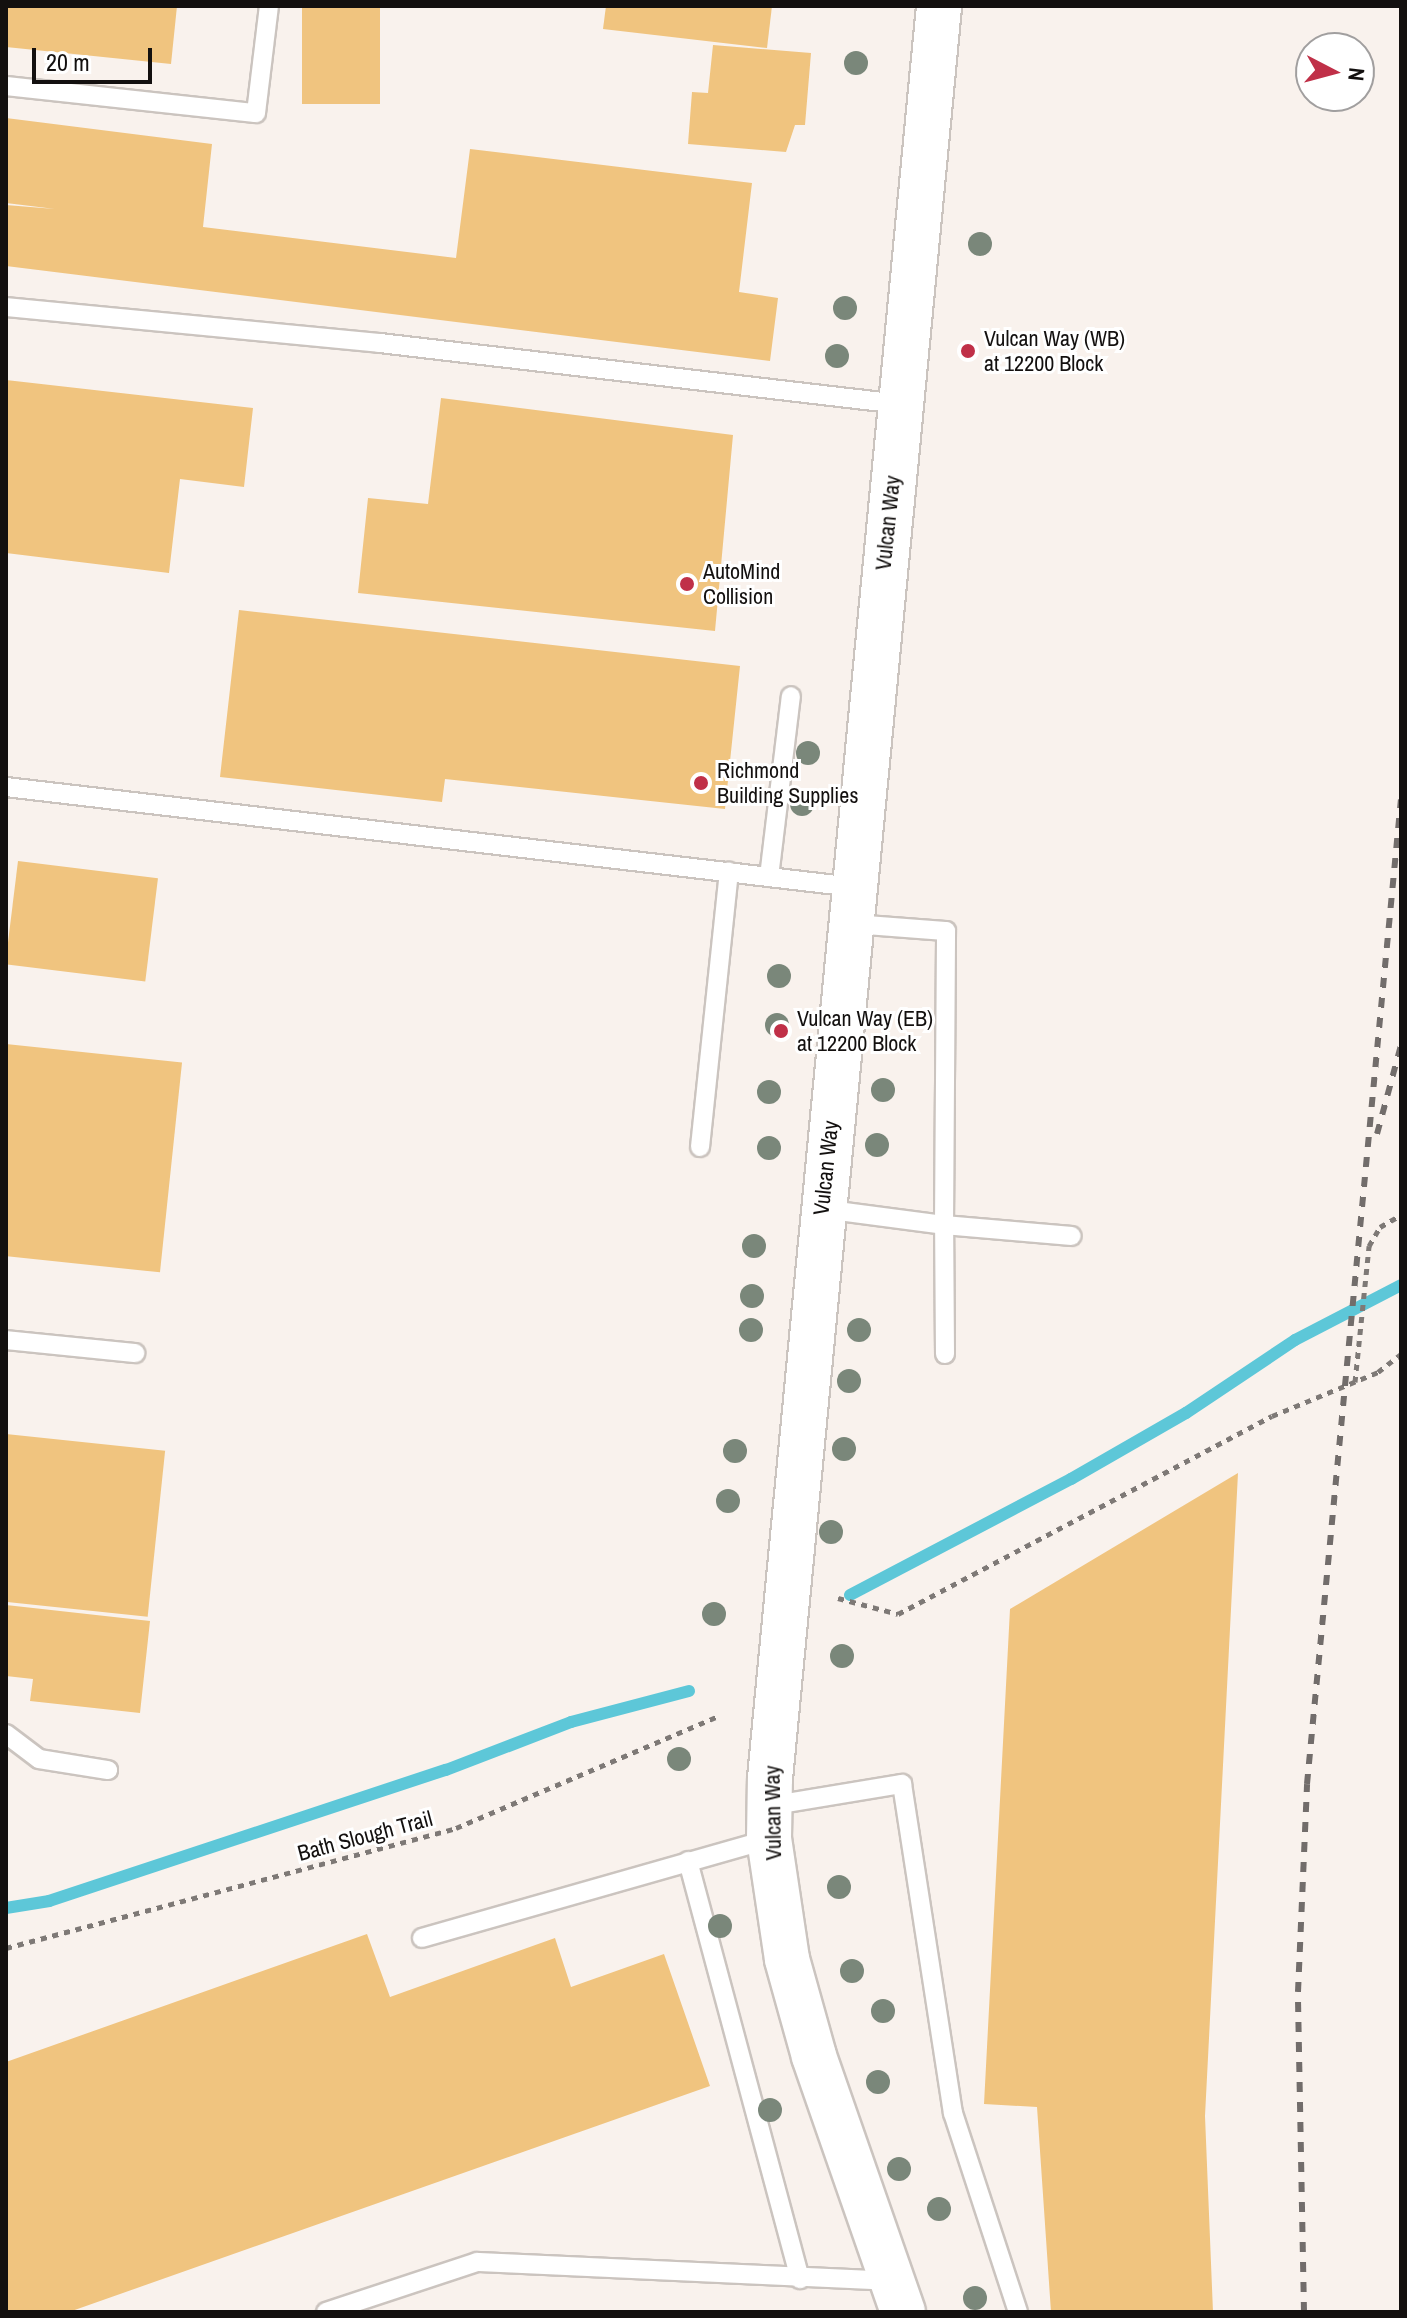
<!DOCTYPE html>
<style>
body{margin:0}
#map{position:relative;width:1407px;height:2318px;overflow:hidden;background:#f9f2ed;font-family:"Archivo Narrow",sans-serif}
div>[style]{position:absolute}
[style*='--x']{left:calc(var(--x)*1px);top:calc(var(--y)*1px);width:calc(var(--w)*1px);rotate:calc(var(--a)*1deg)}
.stream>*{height:12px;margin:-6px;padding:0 6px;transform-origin:6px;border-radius:6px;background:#5dc7d8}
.building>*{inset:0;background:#f0c47f;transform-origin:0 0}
.path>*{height:5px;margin-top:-2.5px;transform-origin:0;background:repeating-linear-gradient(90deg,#7e7976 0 6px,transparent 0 12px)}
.roads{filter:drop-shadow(2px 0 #cbc4bf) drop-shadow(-2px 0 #cbc4bf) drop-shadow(0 2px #cbc4bf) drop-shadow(0 -2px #cbc4bf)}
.lane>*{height:18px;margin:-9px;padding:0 9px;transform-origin:9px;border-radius:9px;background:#fff}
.secondary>*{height:44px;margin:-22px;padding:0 22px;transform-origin:22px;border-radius:22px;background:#fff}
.rail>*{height:6px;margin-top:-3px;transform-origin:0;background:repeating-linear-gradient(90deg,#726d6b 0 10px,transparent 0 20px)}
.trees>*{width:24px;height:24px;margin:-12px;border-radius:50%;background:#7a877a}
.dots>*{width:22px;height:22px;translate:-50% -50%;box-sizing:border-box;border:4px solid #fff;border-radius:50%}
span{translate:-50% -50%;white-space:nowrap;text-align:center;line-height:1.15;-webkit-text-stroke:6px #fff;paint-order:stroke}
.poi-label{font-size:22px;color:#13100f}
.left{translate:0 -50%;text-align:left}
.street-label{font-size:22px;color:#13100f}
.frame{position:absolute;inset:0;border:8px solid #13100f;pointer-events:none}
.north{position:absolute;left:1295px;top:32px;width:80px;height:80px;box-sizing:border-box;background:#fff;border:2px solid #a19f9f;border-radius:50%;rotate:96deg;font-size:22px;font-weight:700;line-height:32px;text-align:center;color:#13100f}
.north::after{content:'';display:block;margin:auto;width:28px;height:36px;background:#c03048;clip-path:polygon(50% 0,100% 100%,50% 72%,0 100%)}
.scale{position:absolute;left:32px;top:48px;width:120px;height:36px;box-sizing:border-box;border:4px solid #13100f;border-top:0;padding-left:10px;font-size:24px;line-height:28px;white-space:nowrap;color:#13100f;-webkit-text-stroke:6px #fff;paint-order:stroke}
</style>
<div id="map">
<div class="stream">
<div style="--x:850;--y:1595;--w:250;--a:-27.7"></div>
<div style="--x:1071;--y:1479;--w:133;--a:-29.9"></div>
<div style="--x:1186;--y:1413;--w:131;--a:-33.8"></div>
<div style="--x:1295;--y:1340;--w:119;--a:-27.4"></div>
<div style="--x:6;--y:1908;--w:44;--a:-9.2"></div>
<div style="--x:49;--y:1901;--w:418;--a:-18.3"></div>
<div style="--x:446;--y:1770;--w:134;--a:-21"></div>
<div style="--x:571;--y:1722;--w:122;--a:-14.7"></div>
</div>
<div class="building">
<div style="clip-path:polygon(6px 6px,177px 6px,171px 64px,6px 47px)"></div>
<div style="left:302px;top:6px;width:78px;height:98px"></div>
<div style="clip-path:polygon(606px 6px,772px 6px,767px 48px,603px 29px)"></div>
<div style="clip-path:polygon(713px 45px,811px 53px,805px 125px,795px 125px,786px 152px,688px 144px,692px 92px,708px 93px)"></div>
<div style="clip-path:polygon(6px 118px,212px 144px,203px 227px,456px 258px,470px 149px,752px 183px,739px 292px,778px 298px,770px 361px,6px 266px,6px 205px,55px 209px,6px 203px)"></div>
<div style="clip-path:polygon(6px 380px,253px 408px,244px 487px,180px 479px,169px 573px,6px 553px)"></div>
<div style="clip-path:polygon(441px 398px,733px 435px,715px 631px,358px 593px,368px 498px,428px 504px)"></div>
<div style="clip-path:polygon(239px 610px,740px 666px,725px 809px,445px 779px,442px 802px,220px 777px)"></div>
<div style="left:18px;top:861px;width:141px;height:104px;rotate:7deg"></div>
<div style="left:6px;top:1044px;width:177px;height:211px;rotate:6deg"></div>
<div style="left:6px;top:1434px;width:160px;height:167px;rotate:6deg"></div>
<div style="clip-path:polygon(1238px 1473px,1205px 2116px,1213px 2312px,1051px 2312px,1037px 2107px,984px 2104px,1010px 1609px)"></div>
<div style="clip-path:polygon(6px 1605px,150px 1621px,140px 1713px,30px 1701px,33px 1679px,6px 1676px)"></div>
<div style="clip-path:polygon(367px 1934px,390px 1997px,555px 1938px,571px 1987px,664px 1954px,710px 2086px,69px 2312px,6px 2312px,6px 2062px)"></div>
</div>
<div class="path">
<div style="--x:1355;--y:1382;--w:137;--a:-84.1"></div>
<div style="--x:1369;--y:1246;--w:22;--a:-60"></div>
<div style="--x:1380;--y:1227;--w:24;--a:-30"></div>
<div style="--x:838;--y:1598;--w:62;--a:14.9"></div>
<div style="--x:898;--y:1614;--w:423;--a:-27.9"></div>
<div style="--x:1272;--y:1416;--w:115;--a:-22.5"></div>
<div style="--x:1378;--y:1372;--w:29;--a:-38"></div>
<div style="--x:6;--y:1948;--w:466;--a:-14.9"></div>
<div style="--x:456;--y:1828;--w:286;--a:-23.1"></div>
</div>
<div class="roads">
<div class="lane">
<div style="--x:6;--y:86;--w:251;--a:6.2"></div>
<div style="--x:256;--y:113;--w:108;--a:-83.1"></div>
<div style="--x:6;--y:307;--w:376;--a:5.5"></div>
<div style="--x:380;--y:343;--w:523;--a:6.7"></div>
<div style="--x:6;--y:787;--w:853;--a:6.73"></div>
<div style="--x:769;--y:877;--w:182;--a:-83.1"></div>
<div style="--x:700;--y:1147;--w:277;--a:-84"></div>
<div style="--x:823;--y:1209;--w:122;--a:7.5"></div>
<div style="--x:944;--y:1225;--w:294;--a:-89.6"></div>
<div style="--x:946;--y:931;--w:94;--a:-175.7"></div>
<div style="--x:6;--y:1340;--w:130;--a:5.8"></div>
<div style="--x:945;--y:1354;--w:129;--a:-90.4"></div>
<div style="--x:944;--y:1225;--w:128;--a:4.9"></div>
<div style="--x:6;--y:1734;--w:41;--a:37.1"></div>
<div style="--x:39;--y:1759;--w:70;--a:9.1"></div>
<div style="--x:769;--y:1806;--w:135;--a:-9.4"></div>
<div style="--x:902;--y:1784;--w:333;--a:81.2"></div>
<div style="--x:953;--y:2113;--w:209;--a:71.9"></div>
<div style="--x:688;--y:1861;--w:433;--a:75"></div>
<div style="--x:422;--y:1938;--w:361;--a:-15.9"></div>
<div style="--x:326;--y:2312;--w:159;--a:-18.3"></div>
<div style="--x:477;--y:2262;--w:414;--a:2.6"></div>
</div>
<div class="secondary">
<div style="--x:903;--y:2312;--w:271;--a:-109.2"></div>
<div style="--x:814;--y:2056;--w:101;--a:-105.6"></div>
<div style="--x:787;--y:1959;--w:121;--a:-98.5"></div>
<div style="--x:769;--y:1839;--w:61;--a:-89.1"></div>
<div style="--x:770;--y:1778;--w:1780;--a:-84.55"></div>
</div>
</div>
<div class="rail">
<div style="--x:1377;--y:1134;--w:92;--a:-74.9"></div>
<div style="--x:1304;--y:2312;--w:320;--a:-91.1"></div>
<div style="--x:1298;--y:1992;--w:208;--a:-87.5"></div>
<div style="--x:1307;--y:1784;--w:989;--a:-84.55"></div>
</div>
<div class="trees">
<div style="left:856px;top:63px"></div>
<div style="left:980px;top:244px"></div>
<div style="left:845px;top:308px"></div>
<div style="left:837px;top:356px"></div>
<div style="left:808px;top:753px"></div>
<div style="left:802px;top:804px"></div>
<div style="left:779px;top:976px"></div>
<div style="left:777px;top:1025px"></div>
<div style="left:883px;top:1090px"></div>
<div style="left:769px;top:1092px"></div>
<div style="left:877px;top:1145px"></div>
<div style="left:769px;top:1148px"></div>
<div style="left:754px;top:1246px"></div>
<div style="left:752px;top:1296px"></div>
<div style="left:751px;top:1330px"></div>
<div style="left:859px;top:1330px"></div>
<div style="left:849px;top:1381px"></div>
<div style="left:844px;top:1449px"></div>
<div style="left:735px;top:1451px"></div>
<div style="left:728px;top:1501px"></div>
<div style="left:831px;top:1532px"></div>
<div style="left:714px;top:1614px"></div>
<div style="left:842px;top:1656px"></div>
<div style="left:679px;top:1759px"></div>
<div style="left:839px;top:1887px"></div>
<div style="left:720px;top:1926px"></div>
<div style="left:852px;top:1971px"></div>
<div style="left:883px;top:2011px"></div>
<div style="left:878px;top:2082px"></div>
<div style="left:770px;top:2110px"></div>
<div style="left:899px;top:2169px"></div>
<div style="left:939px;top:2209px"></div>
<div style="left:975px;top:2298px"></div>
</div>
<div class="dots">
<div style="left:968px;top:351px;background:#c03048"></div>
<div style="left:687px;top:584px;background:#c03048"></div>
<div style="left:701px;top:783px;background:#c03048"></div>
<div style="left:781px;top:1031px;background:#c03048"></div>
</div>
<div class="poi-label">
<span class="left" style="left:984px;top:351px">Vulcan Way (WB)<br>at 12200 Block</span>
<span class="left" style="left:703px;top:584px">AutoMind<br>Collision</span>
<span class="left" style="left:717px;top:783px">Richmond<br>Building Supplies</span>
<span class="left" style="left:797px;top:1031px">Vulcan Way (EB)<br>at 12200 Block</span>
</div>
<div class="street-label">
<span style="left:888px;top:523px;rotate:-84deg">Vulcan Way</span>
<span style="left:826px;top:1168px;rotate:-84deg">Vulcan Way</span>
<span style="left:773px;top:1813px;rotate:-91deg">Vulcan Way</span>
<span style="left:365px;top:1836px;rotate:-15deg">Bath Slough Trail</span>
</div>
<div class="frame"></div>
<div class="north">N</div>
<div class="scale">20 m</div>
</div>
